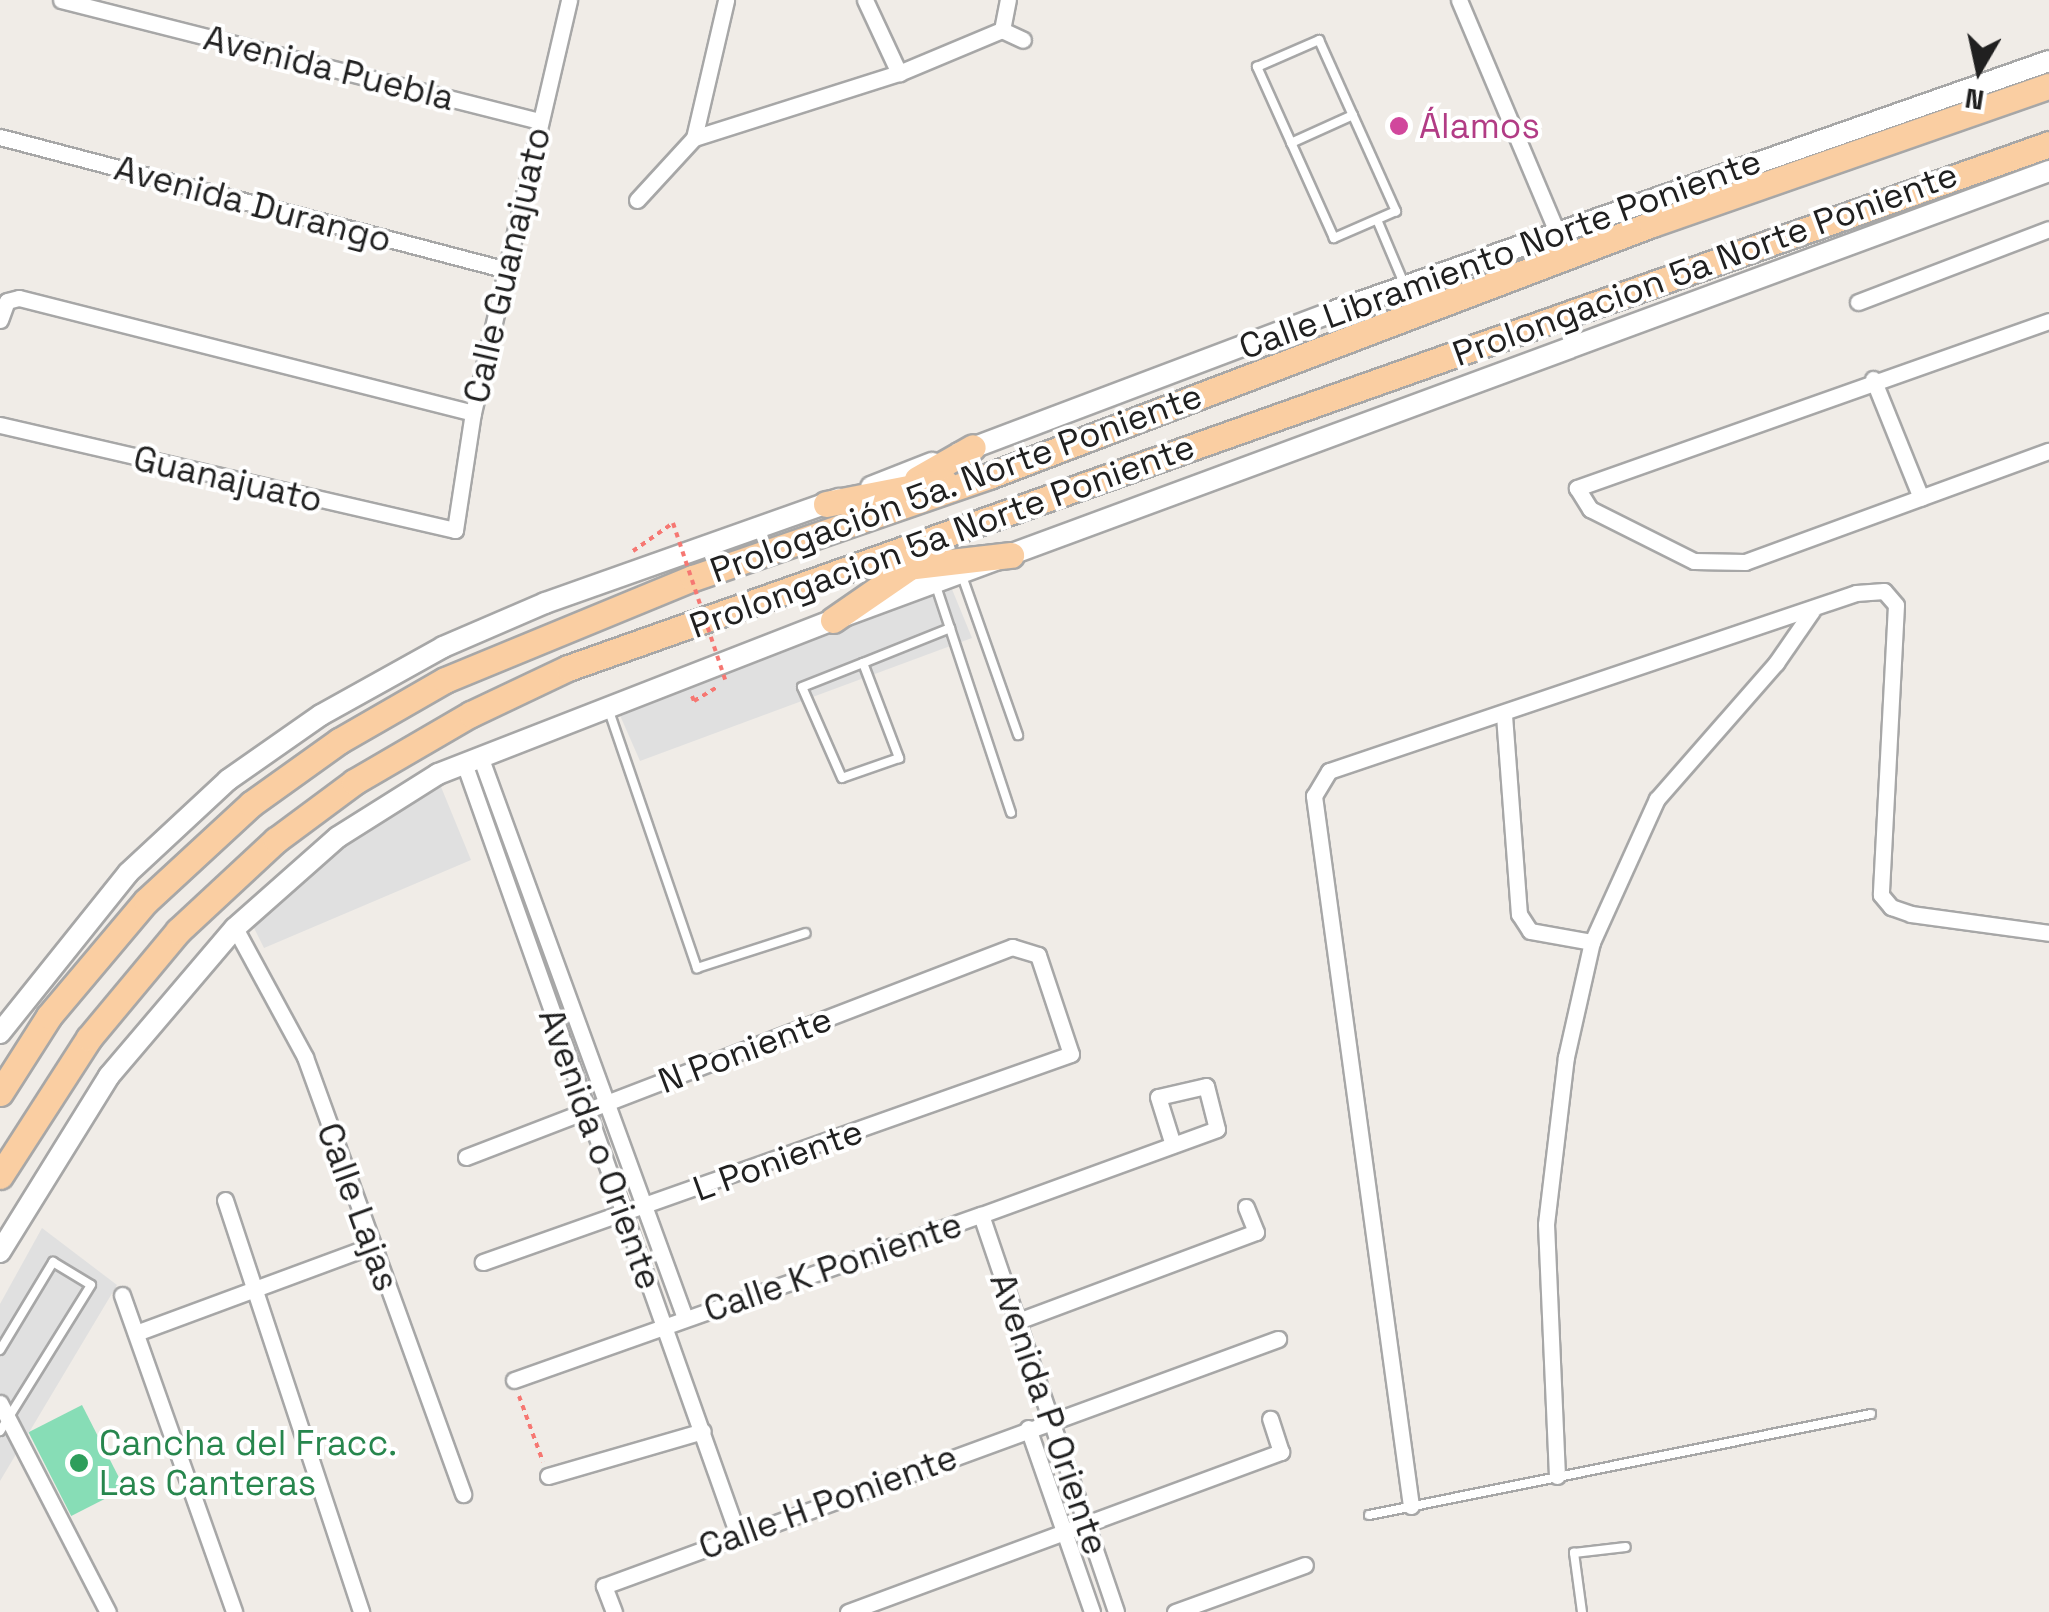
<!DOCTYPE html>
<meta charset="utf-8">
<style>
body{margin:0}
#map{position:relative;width:2049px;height:1612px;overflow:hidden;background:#f0ece7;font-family:"Space Grotesk",sans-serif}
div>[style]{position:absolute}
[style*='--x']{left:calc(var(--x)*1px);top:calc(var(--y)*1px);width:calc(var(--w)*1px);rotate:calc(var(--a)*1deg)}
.pitch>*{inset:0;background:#87ddb6;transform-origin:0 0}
.parking>*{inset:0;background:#e0e0e0}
.path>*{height:4px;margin-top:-2px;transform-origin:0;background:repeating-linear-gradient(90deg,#f67772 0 5px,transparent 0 10px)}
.roads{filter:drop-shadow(2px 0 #a7a7a7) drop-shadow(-2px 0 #a7a7a7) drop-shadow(0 2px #a7a7a7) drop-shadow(0 -2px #a7a7a7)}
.service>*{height:8px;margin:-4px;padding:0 4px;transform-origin:4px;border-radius:4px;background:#fff}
.minor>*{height:15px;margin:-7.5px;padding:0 7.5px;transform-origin:7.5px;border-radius:7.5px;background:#fff}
.tertiary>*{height:20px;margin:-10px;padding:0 10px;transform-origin:10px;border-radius:10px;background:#fff}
.primary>*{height:25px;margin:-12.5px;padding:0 12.5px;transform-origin:12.5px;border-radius:12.5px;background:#facea2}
.path-bridge>*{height:4px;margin-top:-2px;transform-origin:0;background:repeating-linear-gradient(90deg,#f67772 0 5px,transparent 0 10px)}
.dots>*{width:28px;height:28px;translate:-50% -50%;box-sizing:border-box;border:5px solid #fff;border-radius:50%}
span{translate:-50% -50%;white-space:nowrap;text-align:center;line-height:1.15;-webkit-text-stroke:8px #fff;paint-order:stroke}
.street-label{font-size:35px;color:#202020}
.hotel-label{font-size:35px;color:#b23c85}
.left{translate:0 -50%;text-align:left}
.leisure-label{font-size:35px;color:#27864d}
.north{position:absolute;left:1929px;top:20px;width:100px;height:100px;-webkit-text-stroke:8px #fff;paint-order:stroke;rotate:189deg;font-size:28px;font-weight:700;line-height:40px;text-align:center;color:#202020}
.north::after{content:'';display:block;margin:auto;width:35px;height:45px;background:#202020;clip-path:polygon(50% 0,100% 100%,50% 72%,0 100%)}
</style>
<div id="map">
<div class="pitch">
<div style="left:82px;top:1405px;width:94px;height:60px;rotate:63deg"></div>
</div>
<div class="parking">
<div style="clip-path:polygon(949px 582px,972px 638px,640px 761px,619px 713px)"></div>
<div style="clip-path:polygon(439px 782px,471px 860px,264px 948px,251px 922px,335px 845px)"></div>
<div style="clip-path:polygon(42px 1228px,117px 1285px,0 1481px,0 1304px)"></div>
</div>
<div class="path">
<div style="--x:633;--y:551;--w:49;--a:-35"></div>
<div style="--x:692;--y:696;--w:5;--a:68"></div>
<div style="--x:694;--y:701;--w:26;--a:-31"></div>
<div style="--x:519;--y:1396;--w:70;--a:70"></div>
</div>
<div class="roads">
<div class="service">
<div style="--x:1319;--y:40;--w:188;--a:65.8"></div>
<div style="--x:1396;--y:211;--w:68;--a:156.5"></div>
<div style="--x:1334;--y:238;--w:188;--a:-114.2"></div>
<div style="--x:1257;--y:67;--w:68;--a:-23.5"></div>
<div style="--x:1291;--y:143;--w:68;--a:-24.3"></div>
<div style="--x:1378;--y:222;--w:69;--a:67.1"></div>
<div style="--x:961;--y:573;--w:172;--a:70.6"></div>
<div style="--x:935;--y:583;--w:242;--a:71.7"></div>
<div style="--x:863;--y:663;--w:102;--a:69.2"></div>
<div style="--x:899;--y:758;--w:60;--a:160.7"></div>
<div style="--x:842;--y:778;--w:99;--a:-113.7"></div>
<div style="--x:802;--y:687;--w:66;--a:-21.5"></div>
<div style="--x:863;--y:663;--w:94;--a:-21.9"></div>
<div style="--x:609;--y:711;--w:272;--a:71.1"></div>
<div style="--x:697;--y:968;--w:114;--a:-17.8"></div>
<div style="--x:0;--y:1350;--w:103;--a:-58.9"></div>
<div style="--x:53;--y:1262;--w:44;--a:31.2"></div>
<div style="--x:91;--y:1285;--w:172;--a:121.9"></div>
<div style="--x:1369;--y:1515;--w:512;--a:-11.38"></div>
<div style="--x:1582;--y:1612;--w:60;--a:-97.7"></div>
<div style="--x:1574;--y:1553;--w:52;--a:-6.6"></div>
</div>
<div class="minor">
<div style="--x:61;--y:0;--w:494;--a:14.2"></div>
<div style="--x:865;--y:0;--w:81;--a:65"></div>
<div style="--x:1459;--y:0;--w:252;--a:67.1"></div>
<div style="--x:1002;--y:30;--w:23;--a:25"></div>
<div style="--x:0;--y:137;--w:524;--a:14.7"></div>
<div style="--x:694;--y:138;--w:215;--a:-17.6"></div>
<div style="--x:899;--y:73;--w:112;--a:-22.7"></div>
<div style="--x:1002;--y:30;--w:31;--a:-79"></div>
<div style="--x:637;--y:200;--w:84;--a:-47.4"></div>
<div style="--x:694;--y:138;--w:142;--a:-76.9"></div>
<div style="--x:1858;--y:302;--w:204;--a:-20.9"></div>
<div style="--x:0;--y:320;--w:20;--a:-70"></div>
<div style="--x:7;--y:301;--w:12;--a:-14"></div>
<div style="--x:19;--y:298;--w:468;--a:14.2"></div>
<div style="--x:2049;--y:321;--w:501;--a:160.52"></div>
<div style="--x:1577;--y:488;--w:25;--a:58"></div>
<div style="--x:1590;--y:509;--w:116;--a:26.6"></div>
<div style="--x:1694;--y:561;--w:51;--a:1.1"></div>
<div style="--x:1745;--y:562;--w:324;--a:-20.1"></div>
<div style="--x:1873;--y:379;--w:128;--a:68"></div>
<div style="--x:0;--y:425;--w:467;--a:13"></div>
<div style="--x:455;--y:530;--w:118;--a:-81.3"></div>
<div style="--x:473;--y:413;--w:424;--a:-76.9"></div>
<div style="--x:1504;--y:715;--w:200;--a:85.7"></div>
<div style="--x:1519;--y:914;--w:20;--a:57"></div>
<div style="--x:1530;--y:931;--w:63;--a:10.1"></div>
<div style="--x:480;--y:756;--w:598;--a:69.96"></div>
<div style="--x:464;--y:763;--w:819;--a:70.46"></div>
<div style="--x:235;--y:928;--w:147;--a:61.5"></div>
<div style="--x:305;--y:1057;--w:465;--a:70.1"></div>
<div style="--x:466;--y:1157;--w:585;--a:-21.04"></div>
<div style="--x:1012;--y:947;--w:27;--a:17"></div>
<div style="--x:1038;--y:955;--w:104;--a:71.6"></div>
<div style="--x:1071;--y:1054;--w:624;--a:160.52"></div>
<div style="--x:225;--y:1200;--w:434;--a:71.7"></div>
<div style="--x:981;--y:1215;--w:419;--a:71.2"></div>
<div style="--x:122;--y:1295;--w:336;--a:70.5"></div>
<div style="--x:1018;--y:1321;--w:254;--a:-20.5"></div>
<div style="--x:1256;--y:1232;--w:27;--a:-112"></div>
<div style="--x:136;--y:1333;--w:251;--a:-20.3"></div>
<div style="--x:514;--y:1380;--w:495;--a:-19.5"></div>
<div style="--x:981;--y:1215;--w:251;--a:-20"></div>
<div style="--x:1217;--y:1129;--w:44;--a:-104.3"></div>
<div style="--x:1206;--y:1086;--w:49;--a:167.1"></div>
<div style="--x:1158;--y:1097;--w:50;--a:72.6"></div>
<div style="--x:0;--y:1403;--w:235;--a:62.7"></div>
<div style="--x:1028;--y:1428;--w:195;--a:70.8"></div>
<div style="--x:548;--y:1476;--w:161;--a:-16.2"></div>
<div style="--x:1557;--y:1476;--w:252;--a:-92.5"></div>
<div style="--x:1546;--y:1224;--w:168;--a:-83.2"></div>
<div style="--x:1566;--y:1057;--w:118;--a:-77.3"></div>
<div style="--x:1592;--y:942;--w:157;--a:-65.6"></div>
<div style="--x:1657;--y:799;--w:181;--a:-48.8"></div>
<div style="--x:1776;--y:663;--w:63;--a:-55.3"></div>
<div style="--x:1411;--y:1506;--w:717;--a:-97.78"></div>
<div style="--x:1314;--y:796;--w:29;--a:-59"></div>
<div style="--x:1329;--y:771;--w:556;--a:-18.66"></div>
<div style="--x:1856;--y:593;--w:28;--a:-4"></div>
<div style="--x:1884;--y:591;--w:18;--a:49"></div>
<div style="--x:1896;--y:605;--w:290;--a:93"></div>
<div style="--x:1881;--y:895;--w:16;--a:50"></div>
<div style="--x:1891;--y:907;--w:21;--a:19"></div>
<div style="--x:1911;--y:914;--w:139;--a:7.8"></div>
<div style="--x:614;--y:1612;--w:28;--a:-111"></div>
<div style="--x:604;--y:1586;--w:718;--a:-20.13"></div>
<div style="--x:848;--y:1612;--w:462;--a:-20.3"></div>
<div style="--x:1281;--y:1452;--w:35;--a:-108"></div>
<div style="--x:1175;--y:1612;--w:138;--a:-19.9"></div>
</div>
<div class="tertiary">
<div style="--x:959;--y:453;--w:396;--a:-20.7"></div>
<div style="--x:1329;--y:313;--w:763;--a:-19.29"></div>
<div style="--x:871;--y:487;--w:66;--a:-21.5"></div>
<div style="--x:0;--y:1033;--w:205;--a:-51.3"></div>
<div style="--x:128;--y:873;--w:137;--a:-42.9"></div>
<div style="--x:228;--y:780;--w:113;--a:-35"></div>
<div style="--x:321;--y:715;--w:140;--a:-29.1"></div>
<div style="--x:443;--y:647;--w:111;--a:-23.3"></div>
<div style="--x:545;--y:603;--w:312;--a:-19.5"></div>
<div style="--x:0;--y:1252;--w:207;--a:-58.2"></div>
<div style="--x:109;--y:1076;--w:194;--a:-49.6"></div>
<div style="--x:235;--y:928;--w:137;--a:-41.5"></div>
<div style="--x:338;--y:837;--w:118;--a:-32.2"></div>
<div style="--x:438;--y:774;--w:424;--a:-21.3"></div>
<div style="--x:833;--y:620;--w:1296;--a:-20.27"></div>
</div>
<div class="primary">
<div style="--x:917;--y:479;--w:64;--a:-29.7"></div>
<div style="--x:826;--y:504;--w:120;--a:-11"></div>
<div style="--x:881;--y:570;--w:131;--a:-6.6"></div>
<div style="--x:833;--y:620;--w:90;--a:-34.6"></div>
<div style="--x:0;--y:1093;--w:91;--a:-57.5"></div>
<div style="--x:49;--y:1016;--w:150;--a:-49.9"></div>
<div style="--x:146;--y:901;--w:143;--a:-42.7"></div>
<div style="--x:251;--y:804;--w:108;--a:-35.6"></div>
<div style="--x:339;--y:741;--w:122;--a:-29.9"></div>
<div style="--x:445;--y:680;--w:268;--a:-22.4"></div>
<div style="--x:693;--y:578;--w:313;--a:-19"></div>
<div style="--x:989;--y:476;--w:709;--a:-20.81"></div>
<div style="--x:1652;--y:224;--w:420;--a:-19.2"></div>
<div style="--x:0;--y:1176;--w:164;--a:-57.2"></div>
<div style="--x:89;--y:1038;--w:139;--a:-50.2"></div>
<div style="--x:178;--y:931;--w:134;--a:-42.9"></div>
<div style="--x:276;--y:840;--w:97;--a:-36.6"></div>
<div style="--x:354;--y:782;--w:135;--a:-30.2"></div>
<div style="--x:471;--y:714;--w:107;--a:-25.4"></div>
<div style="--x:568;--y:668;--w:1571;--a:-19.48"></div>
</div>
</div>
<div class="path-bridge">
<div style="--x:673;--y:523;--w:168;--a:71.6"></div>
</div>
<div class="dots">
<div style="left:1399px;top:126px;background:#d1479c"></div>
<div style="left:79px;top:1463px;background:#2e9e5b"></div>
</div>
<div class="street-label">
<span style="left:329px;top:68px;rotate:14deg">Avenida Puebla</span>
<span style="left:253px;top:204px;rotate:15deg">Avenida Durango</span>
<span style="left:1500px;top:254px;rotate:-20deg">Calle Libramiento Norte Poniente</span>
<span style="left:1705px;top:264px;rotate:-20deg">Prolongacion 5a Norte Poniente</span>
<span style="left:507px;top:265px;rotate:-77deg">Calle Guanajuato</span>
<span style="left:228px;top:479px;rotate:13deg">Guanajuato</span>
<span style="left:956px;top:483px;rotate:-20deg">Prologación 5a. Norte Poniente</span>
<span style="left:942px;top:536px;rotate:-20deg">Prolongacion 5a Norte Poniente</span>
<span style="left:745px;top:1050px;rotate:-21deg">N Poniente</span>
<span style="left:600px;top:1149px;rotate:70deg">Avenida o Oriente</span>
<span style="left:778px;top:1160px;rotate:-20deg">L Poniente</span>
<span style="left:358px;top:1207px;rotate:70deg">Calle Lajas</span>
<span style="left:833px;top:1267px;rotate:-19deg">Calle K Poniente</span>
<span style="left:1049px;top:1414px;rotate:71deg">Avenida P Oriente</span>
<span style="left:828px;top:1502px;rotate:-20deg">Calle H Poniente</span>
</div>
<div class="hotel-label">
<span class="left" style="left:1419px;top:126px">Álamos</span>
</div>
<div class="leisure-label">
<span class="left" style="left:99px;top:1463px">Cancha del Fracc.<br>Las Canteras</span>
</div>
<div class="north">N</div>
</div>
